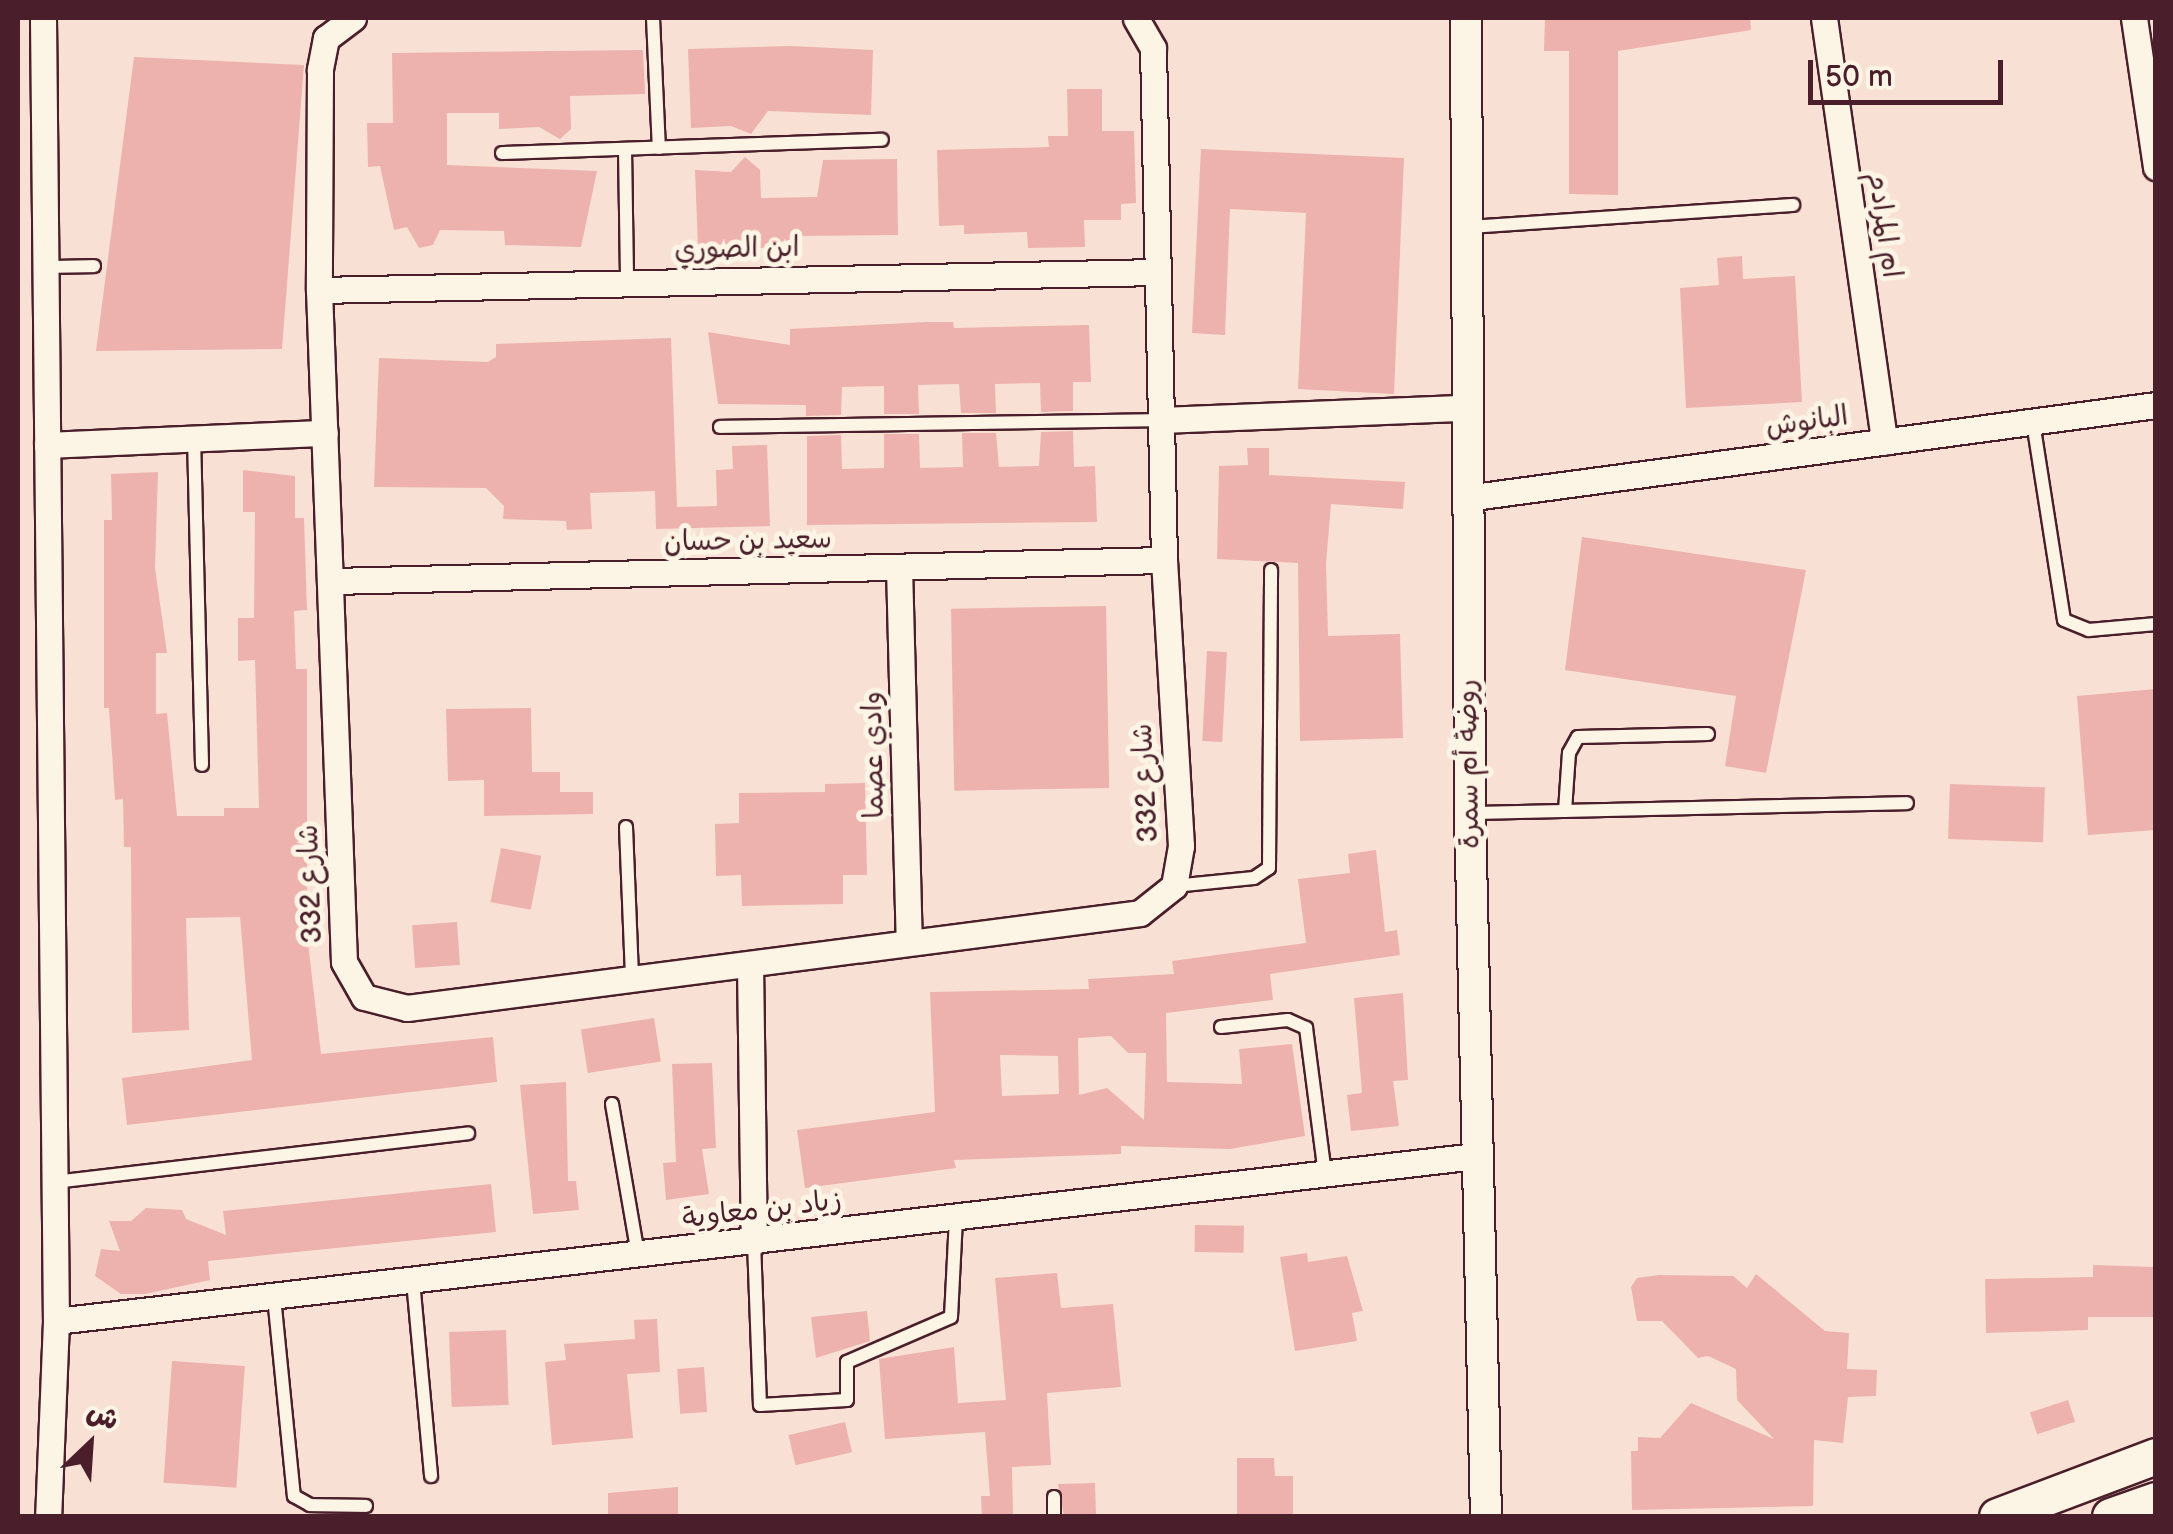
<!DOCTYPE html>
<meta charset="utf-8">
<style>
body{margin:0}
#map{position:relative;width:2173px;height:1534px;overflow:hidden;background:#f8e1d4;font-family:"Balsamiq Sans","Playpen Sans Arabic",sans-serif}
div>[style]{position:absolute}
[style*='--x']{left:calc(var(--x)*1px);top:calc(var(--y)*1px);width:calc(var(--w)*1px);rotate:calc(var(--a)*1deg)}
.building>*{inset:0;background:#edb2ad;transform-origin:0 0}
.roads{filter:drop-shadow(2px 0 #4a1f2b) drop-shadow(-2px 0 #4a1f2b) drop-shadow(0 2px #4a1f2b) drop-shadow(0 -2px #4a1f2b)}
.service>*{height:12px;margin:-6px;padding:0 6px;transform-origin:6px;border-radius:6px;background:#fcf5e5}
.minor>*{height:25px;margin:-12.5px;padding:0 12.5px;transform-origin:12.5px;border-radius:12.5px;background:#fcf5e5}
.tertiary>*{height:30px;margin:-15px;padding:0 15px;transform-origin:15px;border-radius:15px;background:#fcf5e5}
.secondary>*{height:35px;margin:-17.5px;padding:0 17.5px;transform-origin:17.5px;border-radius:17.5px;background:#fcf5e5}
span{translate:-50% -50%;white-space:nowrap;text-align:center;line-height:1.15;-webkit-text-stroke:10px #fcf5e5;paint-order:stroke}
.street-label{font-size:28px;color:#4a1f2b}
.frame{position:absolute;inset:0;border:20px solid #4a1f2b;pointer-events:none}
.north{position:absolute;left:40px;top:1394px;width:100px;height:100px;-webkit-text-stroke:8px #fcf5e5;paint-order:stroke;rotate:25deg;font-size:28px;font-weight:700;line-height:40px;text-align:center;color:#4a1f2b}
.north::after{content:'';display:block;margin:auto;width:35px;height:45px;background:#4a1f2b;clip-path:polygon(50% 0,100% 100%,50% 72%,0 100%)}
.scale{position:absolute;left:1808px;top:60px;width:195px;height:45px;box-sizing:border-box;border:5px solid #4a1f2b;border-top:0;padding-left:12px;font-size:30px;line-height:35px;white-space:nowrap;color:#4a1f2b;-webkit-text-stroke:8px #fcf5e5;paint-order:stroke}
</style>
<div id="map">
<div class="building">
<div style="clip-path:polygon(1545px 18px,1750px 18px,1751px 30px,1618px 51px,1618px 195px,1569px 194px,1569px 51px,1544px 51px)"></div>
<div style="clip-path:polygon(791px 46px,873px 50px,871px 115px,768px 111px,751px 134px,731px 126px,691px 128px,688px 49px)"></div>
<div style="clip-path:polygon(643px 50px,645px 94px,570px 96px,571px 129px,560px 139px,539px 127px,499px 129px,499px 113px,447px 113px,447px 165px,597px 171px,581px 247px,505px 245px,504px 231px,440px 230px,433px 245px,419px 248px,407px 227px,394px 230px,380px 166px,368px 167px,367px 123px,393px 123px,392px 53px)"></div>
<div style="clip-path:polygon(134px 57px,304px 65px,282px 349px,96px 351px)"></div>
<div style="clip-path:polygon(1067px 89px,1102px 89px,1102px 131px,1134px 131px,1136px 203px,1121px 204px,1121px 220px,1084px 220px,1085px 247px,1028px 248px,1027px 232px,964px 234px,964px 225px,939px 226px,937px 150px,1049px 147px,1048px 136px,1068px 136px)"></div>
<div style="clip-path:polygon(1201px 149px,1404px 158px,1394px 394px,1298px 389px,1306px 213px,1230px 209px,1225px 335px,1192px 333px)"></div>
<div style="clip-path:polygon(745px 157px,760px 170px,761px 198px,817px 197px,823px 160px,897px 159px,898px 235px,798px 236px,798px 248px,698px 248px,695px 170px,731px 172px)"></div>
<div style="clip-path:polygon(1742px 256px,1743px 279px,1795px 276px,1802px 402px,1686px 408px,1680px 288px,1719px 285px,1717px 258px)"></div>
<div style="clip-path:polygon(927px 322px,953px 322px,954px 328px,1089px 325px,1091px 382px,1073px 382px,1073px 411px,1041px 412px,1040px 383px,995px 384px,996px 413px,961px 413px,959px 384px,918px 385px,919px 414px,884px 414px,884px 386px,842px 387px,841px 415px,806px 416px,806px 405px,718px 404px,708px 332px,790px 345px,790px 329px)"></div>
<div style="clip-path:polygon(671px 338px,677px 507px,717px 506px,716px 470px,733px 469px,732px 446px,767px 445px,770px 526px,656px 529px,655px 491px,590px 493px,592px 529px,567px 530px,566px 521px,503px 519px,504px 506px,486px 488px,374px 487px,379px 358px,488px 362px,496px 357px,496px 344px)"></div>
<div style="clip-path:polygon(1073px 431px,1074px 467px,1095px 466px,1097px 522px,807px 525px,807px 436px,841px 435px,842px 469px,884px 468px,884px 434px,919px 434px,920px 468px,963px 467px,962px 433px,996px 433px,999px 467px,1039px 466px,1041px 432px)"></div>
<div style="clip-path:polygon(1247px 448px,1269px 448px,1269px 475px,1405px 482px,1403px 509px,1331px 504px,1326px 564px,1328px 636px,1400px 634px,1403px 738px,1300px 741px,1298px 563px,1217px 559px,1219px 466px,1248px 465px)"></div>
<div style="clip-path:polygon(243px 470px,295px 476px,295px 518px,304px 518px,307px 610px,294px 611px,296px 669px,307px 669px,307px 934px,321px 1054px,493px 1037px,497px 1082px,127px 1125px,122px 1078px,252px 1060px,240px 917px,186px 918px,189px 1030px,132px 1033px,131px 847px,124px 847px,123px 799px,115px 800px,109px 708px,104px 708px,104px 520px,112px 520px,111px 474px,158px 472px,155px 568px,167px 653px,156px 653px,156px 714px,167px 713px,177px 816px,224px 816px,224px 808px,259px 808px,255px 660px,238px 661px,238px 618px,254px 618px,255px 512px,243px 512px)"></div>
<div style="clip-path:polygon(1582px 537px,1806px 570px,1766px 773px,1725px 766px,1736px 696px,1565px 670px)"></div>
<div style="left:1106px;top:606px;width:182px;height:155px;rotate:89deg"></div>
<div style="left:1207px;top:651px;width:20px;height:90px;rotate:3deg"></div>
<div style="clip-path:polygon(2156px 689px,2156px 830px,2088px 835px,2077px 696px)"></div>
<div style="clip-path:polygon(531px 708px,532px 772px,560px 772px,560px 792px,593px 792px,593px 814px,484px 816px,484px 780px,448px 781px,446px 709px)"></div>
<div style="clip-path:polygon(865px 783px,867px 875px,843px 875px,843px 904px,742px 906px,741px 875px,716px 876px,715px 824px,739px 823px,739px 793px,825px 792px,825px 784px)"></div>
<div style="left:1950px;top:784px;width:95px;height:55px;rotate:2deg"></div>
<div style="left:501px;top:848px;width:41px;height:55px;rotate:11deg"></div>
<div style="clip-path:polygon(evenodd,1376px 850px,1385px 932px,1397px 930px,1400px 955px,1270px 974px,1273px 1000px,1166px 1013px,1167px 1082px,1242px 1084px,1239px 1049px,1292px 1044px,1305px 1136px,1230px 1149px,1121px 1146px,1121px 1154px,954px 1160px,956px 1168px,805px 1188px,797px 1130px,935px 1112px,930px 992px,1089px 989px,1088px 979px,1174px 974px,1172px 961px,1306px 943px,1298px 879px,1350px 873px,1348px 854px,1376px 850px,1111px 1036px,1128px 1053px,1146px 1053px,1144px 1120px,1107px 1088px,1079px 1095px,1078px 1038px,1111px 1036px,1376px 850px,1000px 1055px,1058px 1056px,1059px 1094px,1002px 1096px,1000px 1055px)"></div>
<div style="left:457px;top:922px;width:43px;height:45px;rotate:86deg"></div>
<div style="clip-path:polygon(1403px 993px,1408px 1080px,1393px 1081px,1399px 1126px,1351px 1131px,1347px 1095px,1362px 1093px,1354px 998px)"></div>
<div style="left:654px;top:1018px;width:44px;height:74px;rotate:81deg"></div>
<div style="clip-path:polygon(712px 1063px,716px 1148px,702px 1149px,709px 1194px,666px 1200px,663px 1163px,676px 1162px,672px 1064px)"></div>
<div style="clip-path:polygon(566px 1082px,568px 1181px,576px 1181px,579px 1210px,533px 1214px,520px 1085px)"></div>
<div style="clip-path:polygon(491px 1184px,496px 1232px,208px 1261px,210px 1280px,145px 1294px,121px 1294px,95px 1276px,101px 1249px,120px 1251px,109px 1221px,131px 1221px,146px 1208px,182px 1210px,186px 1219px,226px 1235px,223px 1211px)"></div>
<div style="left:1195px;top:1225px;width:49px;height:27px;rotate:1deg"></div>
<div style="clip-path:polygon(1307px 1253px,1308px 1262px,1347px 1256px,1363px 1311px,1352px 1313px,1357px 1341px,1295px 1351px,1280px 1257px)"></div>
<div style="clip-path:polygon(2093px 1265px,2156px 1267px,2156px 1317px,2088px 1317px,2088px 1330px,1986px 1333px,1985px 1279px,2093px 1277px)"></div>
<div style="clip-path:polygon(1057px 1273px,1061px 1308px,1113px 1304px,1121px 1387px,1047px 1393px,1051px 1465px,1012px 1467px,1013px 1516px,982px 1516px,981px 1496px,990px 1496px,985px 1432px,885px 1439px,879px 1359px,954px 1347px,958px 1403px,1006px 1400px,995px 1278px)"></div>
<div style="clip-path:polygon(1756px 1274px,1825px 1331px,1849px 1333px,1847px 1369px,1877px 1370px,1876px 1396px,1848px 1397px,1843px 1443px,1814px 1440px,1813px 1506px,1632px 1510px,1631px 1451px,1638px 1451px,1638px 1437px,1660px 1438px,1691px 1403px,1774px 1439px,1737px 1400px,1736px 1369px,1708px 1356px,1698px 1358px,1662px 1321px,1637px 1321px,1631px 1287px,1637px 1278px,1659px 1275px,1733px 1276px,1747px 1288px)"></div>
<div style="clip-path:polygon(867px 1311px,870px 1341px,816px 1358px,811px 1317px)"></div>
<div style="clip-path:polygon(657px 1319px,660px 1372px,627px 1374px,633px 1438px,552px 1445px,545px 1362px,566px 1360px,564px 1344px,635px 1339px,634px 1320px)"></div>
<div style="left:506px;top:1330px;width:75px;height:57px;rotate:88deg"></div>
<div style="left:172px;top:1361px;width:73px;height:122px;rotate:4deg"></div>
<div style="left:704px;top:1367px;width:45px;height:27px;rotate:86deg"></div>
<div style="left:2068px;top:1400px;width:23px;height:40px;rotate:72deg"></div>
<div style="left:845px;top:1422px;width:31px;height:58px;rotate:77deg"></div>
<div style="clip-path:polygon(1237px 1458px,1274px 1458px,1275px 1476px,1293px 1476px,1293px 1516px,1237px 1516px)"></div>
<div style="clip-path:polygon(1095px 1483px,1096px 1516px,1064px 1516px,1058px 1484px)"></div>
<div style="clip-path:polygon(678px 1487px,678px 1516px,608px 1516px,608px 1493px)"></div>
</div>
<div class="roads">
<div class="service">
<div style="--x:653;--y:18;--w:130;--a:87.4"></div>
<div style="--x:625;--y:149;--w:131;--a:89.1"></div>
<div style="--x:502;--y:153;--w:380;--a:-2"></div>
<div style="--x:1468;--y:227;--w:326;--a:-3.9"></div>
<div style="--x:48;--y:267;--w:46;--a:-1.2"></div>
<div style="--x:2033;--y:422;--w:200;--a:81.1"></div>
<div style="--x:2064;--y:620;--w:27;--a:22"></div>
<div style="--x:2089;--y:630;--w:67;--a:-5.1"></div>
<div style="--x:720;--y:427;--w:441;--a:-0.9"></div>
<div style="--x:194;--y:437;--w:328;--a:88.6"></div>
<div style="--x:1565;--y:811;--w:58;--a:-86.1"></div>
<div style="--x:1569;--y:753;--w:18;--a:-61"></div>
<div style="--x:1578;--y:737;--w:130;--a:-1.3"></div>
<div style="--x:1470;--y:813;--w:437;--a:-1.3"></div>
<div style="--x:626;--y:827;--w:152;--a:87.7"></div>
<div style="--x:1174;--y:886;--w:80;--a:-5.7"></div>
<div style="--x:1254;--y:878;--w:18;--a:-34"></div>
<div style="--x:1269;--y:868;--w:298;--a:-89.6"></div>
<div style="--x:1221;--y:1027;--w:67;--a:-6"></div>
<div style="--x:1288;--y:1020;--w:20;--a:24"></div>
<div style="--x:1306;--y:1028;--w:147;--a:82.6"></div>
<div style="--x:612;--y:1104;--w:152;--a:80.2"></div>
<div style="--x:54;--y:1182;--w:417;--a:-6.7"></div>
<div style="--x:754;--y:1242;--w:163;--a:87.9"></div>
<div style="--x:760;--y:1405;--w:87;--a:-3.3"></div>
<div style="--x:847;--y:1400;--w:38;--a:-90"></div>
<div style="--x:847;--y:1362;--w:113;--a:-23.4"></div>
<div style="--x:951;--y:1317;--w:99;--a:-87.1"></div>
<div style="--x:413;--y:1281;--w:196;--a:84.7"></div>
<div style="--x:274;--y:1297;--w:200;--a:84.3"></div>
<div style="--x:294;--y:1496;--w:18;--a:29"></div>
<div style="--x:310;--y:1505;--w:56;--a:1"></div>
<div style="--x:1054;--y:1497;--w:19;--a:90"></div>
</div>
<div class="minor">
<div style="--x:43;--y:18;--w:1303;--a:89.43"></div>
<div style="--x:56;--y:1321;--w:195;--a:92.3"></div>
<div style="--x:353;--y:18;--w:34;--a:143"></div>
<div style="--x:326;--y:38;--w:33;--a:101"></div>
<div style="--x:320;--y:70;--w:220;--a:90.3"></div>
<div style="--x:319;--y:290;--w:672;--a:87.87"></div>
<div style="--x:344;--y:962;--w:40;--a:60.3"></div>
<div style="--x:364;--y:997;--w:44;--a:14.3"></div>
<div style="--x:407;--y:1008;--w:739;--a:-7.38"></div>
<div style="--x:1140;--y:913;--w:43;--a:-38.5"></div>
<div style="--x:1174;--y:886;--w:41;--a:-80.1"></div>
<div style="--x:1181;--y:846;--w:287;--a:-93.4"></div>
<div style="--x:1164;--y:560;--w:512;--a:-91.23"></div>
<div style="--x:1153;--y:48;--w:34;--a:-120"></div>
<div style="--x:1824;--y:18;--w:428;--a:81.9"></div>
<div style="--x:2134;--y:18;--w:151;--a:81.6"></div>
<div style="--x:319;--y:290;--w:837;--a:-1.23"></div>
<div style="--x:1161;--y:420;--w:304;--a:-2.3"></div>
<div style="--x:47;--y:445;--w:278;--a:-2.5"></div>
<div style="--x:1466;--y:498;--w:696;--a:-7.68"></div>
<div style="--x:899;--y:567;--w:375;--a:88.5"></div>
<div style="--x:333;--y:581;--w:831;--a:-1.45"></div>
<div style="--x:750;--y:964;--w:278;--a:89.2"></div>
<div style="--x:56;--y:1321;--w:1429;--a:-6.63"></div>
</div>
<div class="tertiary">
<div style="--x:1466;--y:18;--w:795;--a:89.71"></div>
<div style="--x:1470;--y:813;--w:703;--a:88.7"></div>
</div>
<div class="secondary">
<div style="--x:1997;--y:1516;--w:170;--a:-20.7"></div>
<div style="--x:2110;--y:1516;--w:49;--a:-19.2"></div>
</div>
</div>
<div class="street-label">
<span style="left:1884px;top:225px;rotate:82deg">ام المرادم</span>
<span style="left:737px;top:249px;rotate:-1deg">ابن الصوري</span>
<span style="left:1807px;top:422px;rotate:-8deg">البانوش</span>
<span style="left:748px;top:541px;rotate:-1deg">سعيد بن حسان</span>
<span style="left:874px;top:755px;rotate:-91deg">وادي عصما</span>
<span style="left:1469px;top:764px;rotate:-91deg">روضة أم سمرة</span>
<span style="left:1146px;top:783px;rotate:-93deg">شارع 332</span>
<span style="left:311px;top:884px;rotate:-92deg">شارع 332</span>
<span style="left:762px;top:1210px;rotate:-7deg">زياد بن معاوية</span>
</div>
<div class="frame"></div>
<div class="north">ش</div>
<div class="scale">50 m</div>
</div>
